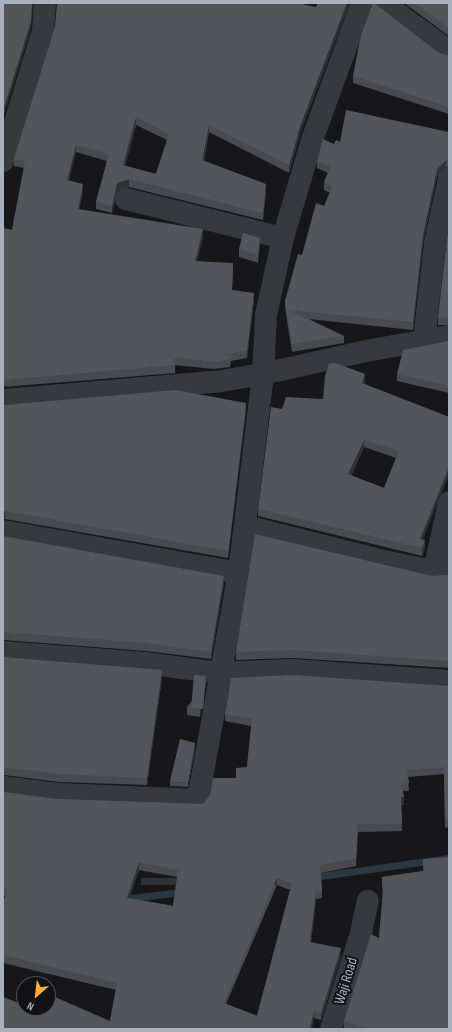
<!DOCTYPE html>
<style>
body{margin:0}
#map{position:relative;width:452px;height:1032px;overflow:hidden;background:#17171a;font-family:"Sofia Sans Condensed",sans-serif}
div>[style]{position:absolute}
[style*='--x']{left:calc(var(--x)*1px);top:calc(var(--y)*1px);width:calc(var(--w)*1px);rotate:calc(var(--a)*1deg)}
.stream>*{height:7px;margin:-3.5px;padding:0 3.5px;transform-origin:3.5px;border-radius:3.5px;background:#2c373f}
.street>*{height:22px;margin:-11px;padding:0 11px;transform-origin:11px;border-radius:11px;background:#38393f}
.wall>*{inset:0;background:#484a4f}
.shaded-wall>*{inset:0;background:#303135;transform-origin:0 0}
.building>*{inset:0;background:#53555b;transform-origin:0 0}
span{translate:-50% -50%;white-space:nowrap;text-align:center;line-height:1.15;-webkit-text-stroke:4px #121215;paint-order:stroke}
.street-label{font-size:15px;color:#a9afbb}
.frame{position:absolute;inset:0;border:4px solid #a9afbb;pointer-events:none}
.north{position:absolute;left:16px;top:976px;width:40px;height:40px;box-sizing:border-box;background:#121215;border:1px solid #4e5157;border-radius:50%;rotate:208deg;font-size:11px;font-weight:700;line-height:16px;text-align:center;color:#a9afbb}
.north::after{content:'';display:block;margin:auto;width:14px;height:18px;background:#ffb12a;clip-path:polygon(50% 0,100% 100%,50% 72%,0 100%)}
</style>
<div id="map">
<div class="stream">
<div style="--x:313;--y:877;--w:137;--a:-8"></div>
<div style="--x:122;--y:899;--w:61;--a:-6.5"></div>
</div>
<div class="street">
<div style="--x:383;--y:3;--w:82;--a:36"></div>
<div style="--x:3;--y:161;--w:136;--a:-72.9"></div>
<div style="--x:43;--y:31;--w:28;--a:-86"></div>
<div style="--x:126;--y:199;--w:162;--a:14"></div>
<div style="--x:424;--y:340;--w:98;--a:-83.5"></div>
<div style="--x:435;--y:243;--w:66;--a:-77.7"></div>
<div style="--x:3;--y:400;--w:213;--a:-4.9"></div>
<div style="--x:215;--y:382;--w:49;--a:-9.5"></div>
<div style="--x:263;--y:374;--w:106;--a:-12.6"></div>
<div style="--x:366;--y:351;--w:84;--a:-10.2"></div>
<div style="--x:246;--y:526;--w:146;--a:14.2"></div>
<div style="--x:388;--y:562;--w:47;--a:11.1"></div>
<div style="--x:434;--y:571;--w:15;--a:-4"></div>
<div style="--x:3;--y:531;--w:240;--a:10.1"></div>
<div style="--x:434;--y:571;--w:70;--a:-77.6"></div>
<div style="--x:3;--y:652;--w:142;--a:4.4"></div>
<div style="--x:145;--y:663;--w:76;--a:7.6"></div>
<div style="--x:220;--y:673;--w:72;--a:-2.4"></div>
<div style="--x:292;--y:670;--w:157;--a:4"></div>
<div style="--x:3;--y:787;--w:55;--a:7.3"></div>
<div style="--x:58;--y:794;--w:140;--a:2.5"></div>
<div style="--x:198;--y:800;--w:231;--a:-79.8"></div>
<div style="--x:239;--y:573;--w:200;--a:-83.1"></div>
<div style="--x:263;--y:374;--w:59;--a:-87.1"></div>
<div style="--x:266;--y:315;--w:79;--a:-77.6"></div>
<div style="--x:283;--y:238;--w:102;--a:-73.5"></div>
<div style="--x:312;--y:140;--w:146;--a:-69.9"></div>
<div style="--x:331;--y:1029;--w:101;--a:-72.6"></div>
<div style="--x:361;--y:933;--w:33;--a:-78"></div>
</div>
<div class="wall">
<div style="clip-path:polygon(404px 3px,449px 3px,449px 36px)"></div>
<div style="clip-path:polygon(evenodd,55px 27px,300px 134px,289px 173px,209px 132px,204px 161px,266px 192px,263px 220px,129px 187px,117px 191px,112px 213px,96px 209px,96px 202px,107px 161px,76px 152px,69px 180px,83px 191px,79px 210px,203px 237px,197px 261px,233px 270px,232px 290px,254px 300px,247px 358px,231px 361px,230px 367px,214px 369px,175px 365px,175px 373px,3px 387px,3px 228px,12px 230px,24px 168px,14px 166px,14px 159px,55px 27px,136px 125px,167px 140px,156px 174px,125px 166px,136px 125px)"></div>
<div style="clip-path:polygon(439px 53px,449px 56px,449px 114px,353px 83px,353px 76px)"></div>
<div style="clip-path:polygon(449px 132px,449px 168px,446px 167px,437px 176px,423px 242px,413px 330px,309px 319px,344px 336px,344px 343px,292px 352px,285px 308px,285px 301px,302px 255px,330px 193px,324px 190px,324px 182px,328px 173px,317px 168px,317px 161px,334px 144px,340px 142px)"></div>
<div style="clip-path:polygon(449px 230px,449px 325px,438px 325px,438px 318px)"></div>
<div style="clip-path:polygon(260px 245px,258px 263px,239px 257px,239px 249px)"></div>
<div style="clip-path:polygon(449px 341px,449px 393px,397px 381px,397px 374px)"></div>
<div style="clip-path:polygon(evenodd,365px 381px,364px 384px,449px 417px,449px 474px,422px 540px,425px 548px,422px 556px,258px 516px,258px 509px,282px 409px,323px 399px,365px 381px,364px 447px,396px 458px,384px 488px,351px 476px,364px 447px)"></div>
<div style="clip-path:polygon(4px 405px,246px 410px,228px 558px,5px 519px)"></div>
<div style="clip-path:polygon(3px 536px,224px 583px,211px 659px,146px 651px,4px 640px,3px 640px)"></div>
<div style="clip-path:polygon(449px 575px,449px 668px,293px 658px,236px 660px,236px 652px,432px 576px)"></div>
<div style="clip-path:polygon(3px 657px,162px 678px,147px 785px,59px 782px,4px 775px,3px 775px)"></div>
<div style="clip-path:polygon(206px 684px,200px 717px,187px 715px,187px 707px)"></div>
<div style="clip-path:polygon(evenodd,448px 686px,449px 686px,449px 827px,445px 828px,444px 774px,408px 777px,409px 791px,403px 791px,404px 804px,401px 805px,402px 831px,358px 832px,356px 866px,321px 873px,322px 898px,316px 899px,311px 943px,341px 956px,321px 1020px,314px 1018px,3px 1029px,34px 1009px,110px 1021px,116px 990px,3px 963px,3px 901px,4px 901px,5px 896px,3px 895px,3px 792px,56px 799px,203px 804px,236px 778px,247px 767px,251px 726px,225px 721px,225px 714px,448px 686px,139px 870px,177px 877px,173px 906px,129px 898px,139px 870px,448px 686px,277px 885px,290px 890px,257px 1016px,226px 1004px,277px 885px)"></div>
<div style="clip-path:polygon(195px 749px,188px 787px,170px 786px,170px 781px)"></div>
<div style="clip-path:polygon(423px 859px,449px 1029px,344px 1029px,344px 1021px,379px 938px,383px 895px,382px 885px,382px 877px,423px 871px)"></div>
</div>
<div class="shaded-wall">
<div style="clip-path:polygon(32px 3px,33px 3px,31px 29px,3px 118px,3px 111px)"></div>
<div style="clip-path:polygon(347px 3px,350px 3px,300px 134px,289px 173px,289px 165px,300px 127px)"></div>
<div style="clip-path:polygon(136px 117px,136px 125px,123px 172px,123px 165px)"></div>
<div style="clip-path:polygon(209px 125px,209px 132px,202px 168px,202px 160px)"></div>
<div style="clip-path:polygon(76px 145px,76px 152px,67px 187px,67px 180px)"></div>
<div style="clip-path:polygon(446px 160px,446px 167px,437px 176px,423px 242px,413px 330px,413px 322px,423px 234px,437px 169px)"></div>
<div style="clip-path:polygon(129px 179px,129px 187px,117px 191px,112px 213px,112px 206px,117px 183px)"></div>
<div style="clip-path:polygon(83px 184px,83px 191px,78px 217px,78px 209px)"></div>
<div style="clip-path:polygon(266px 184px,266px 192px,263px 220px,263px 213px)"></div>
<div style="clip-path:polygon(203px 229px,203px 237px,195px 268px,195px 261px)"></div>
<div style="clip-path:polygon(260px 238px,260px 245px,258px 263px,258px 255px)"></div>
<div style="clip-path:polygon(254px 293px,254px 300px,247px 358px,247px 351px)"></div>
<div style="clip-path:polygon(365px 374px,365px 381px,362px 391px,362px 383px)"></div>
<div style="left:246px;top:403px;width:7px;height:149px;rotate:90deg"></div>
<div style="clip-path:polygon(364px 440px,364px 447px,348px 482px,348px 474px)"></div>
<div style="clip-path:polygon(449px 467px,449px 474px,420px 546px,420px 539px)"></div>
<div style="left:5px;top:511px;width:8px;height:2px;rotate:90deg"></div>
<div style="clip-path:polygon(425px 540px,425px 548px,422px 556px,422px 548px)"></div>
<div style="clip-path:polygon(224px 576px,224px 583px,211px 659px,211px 652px)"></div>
<div style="left:4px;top:632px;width:8px;height:1px;rotate:90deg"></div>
<div style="clip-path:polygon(162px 670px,162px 678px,147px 785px,147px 778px)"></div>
<div style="clip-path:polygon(206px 676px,206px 684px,200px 717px,200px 709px)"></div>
<div style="clip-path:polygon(195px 743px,195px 749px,188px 787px,188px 782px)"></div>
<div style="left:4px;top:767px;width:8px;height:1px;rotate:90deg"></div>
<div style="left:401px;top:797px;width:3px;height:8px"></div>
<div style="clip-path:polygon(139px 862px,139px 870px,127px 905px,127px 898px)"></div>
<div style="left:277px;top:878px;width:7px;height:136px;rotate:90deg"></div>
<div style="clip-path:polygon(316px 891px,316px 899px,310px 950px,310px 942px)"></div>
<div style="clip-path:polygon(341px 948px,341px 956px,321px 1020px,321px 1013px)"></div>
<div style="clip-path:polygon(314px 1011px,314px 1018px,312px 1029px,310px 1029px)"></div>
</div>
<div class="building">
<div style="clip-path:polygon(3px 3px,32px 3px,31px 21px,3px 111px)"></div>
<div style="clip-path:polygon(evenodd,57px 3px,298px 3px,316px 7px,318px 3px,347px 3px,300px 127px,289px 165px,209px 125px,202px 160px,266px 184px,263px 213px,129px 179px,117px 183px,112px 206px,96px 202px,109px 154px,76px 145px,67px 180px,83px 184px,78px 209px,203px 229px,195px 261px,233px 263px,232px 290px,254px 293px,247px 351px,223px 354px,231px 357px,230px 359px,214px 362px,175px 357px,175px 365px,3px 380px,3px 228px,12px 230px,25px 161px,14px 159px,55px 27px,57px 3px,136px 117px,169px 134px,156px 174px,123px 165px,136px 117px)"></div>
<div style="clip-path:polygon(373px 3px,374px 3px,439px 53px,449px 56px,449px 107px,353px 76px,361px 35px)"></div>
<div style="clip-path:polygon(414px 3px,449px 3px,449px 28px)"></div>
<div style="clip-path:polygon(346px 110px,449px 132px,449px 160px,446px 160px,437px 169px,423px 234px,413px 322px,288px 310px,344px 336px,292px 344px,285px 301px,298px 254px,302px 255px,316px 203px,324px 206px,332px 187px,324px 182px,331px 166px,317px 161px,323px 139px,334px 144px,336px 140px,340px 142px)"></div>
<div style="clip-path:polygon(449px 230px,449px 317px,438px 318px,447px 238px)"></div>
<div style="clip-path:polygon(243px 233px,260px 238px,258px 255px,239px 249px)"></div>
<div style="clip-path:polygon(449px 341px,449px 386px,397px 374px,403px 350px)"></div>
<div style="clip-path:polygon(evenodd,335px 363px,365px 374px,362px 383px,449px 417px,449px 467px,420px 539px,425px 540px,422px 548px,258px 509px,271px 407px,282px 409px,286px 397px,323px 399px,325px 376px,329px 364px,335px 363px,364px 440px,399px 451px,384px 488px,348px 474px,364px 440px)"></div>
<div style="clip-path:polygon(176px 390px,246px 403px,228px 551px,5px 511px,3px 512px,3px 405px,4px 405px)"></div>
<div style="clip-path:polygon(255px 534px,432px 576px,449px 575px,449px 661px,293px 650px,236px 652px)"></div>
<div style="clip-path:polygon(3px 536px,224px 576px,211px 652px,146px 643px,4px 632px,3px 633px)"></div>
<div style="clip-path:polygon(3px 657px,162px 670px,147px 778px,59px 774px,4px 767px,3px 768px)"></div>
<div style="left:194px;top:675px;width:12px;height:33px;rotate:5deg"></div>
<div style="clip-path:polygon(evenodd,292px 675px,449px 686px,449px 820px,445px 820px,444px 767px,407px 770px,409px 783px,401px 784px,404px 797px,401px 797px,402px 824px,358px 824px,356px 858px,320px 865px,322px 891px,316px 891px,310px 942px,341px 948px,321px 1013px,314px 1011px,310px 1029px,3px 1029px,3px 997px,24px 1005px,24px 1008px,31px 1008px,34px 1009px,35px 1008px,48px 1008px,48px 994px,110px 1021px,117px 983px,3px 955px,3px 901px,4px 901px,7px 889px,3px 888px,3px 792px,56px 799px,203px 804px,210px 795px,213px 778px,236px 778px,236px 768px,247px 767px,252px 719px,225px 714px,231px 678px,292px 675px,139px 862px,178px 870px,173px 906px,127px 898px,139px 862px,292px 675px,277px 878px,292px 883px,257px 1016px,224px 1003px,277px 878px)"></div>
<div style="clip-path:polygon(180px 739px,195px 743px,188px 782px,170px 781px)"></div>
<div style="clip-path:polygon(449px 857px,449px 1029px,370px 1029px,344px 1021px,371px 934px,379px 938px,383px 890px,382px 877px,424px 871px,423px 859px)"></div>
</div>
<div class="street-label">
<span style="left:346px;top:981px;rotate:-73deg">Waji Road</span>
</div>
<div class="frame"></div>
<div class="north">N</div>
</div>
